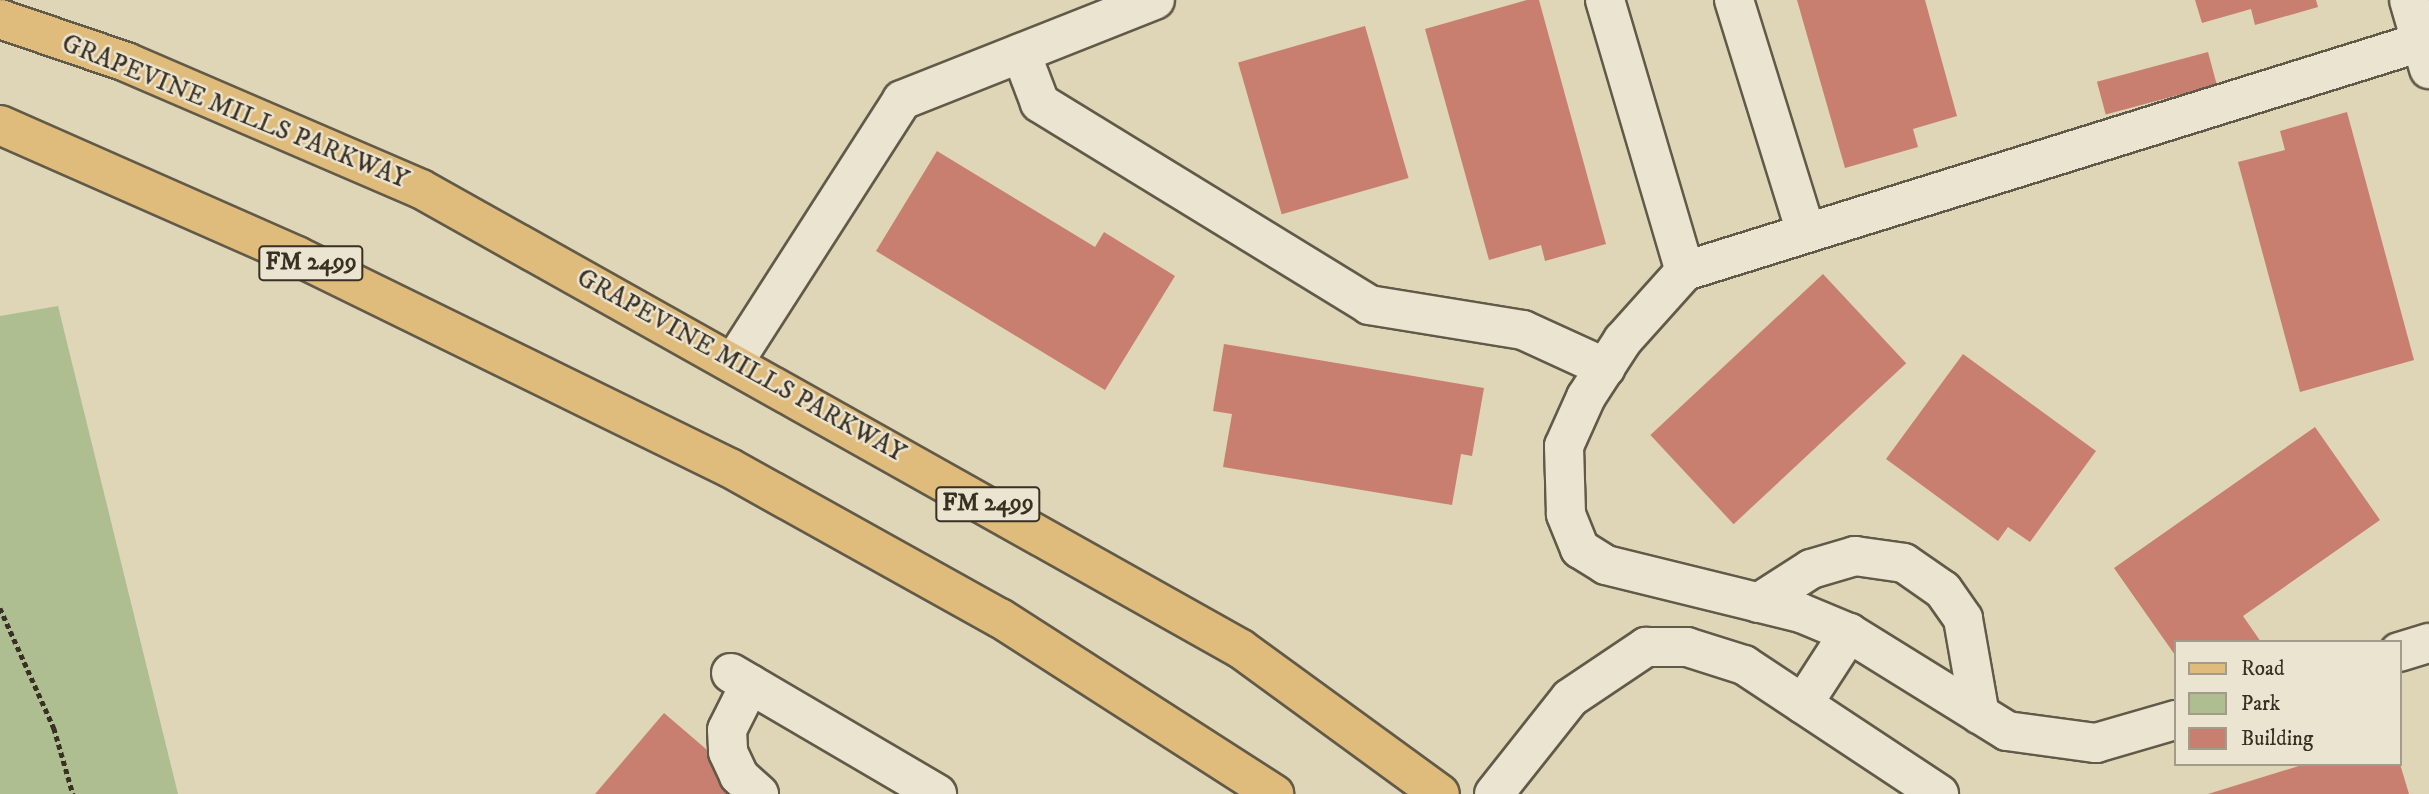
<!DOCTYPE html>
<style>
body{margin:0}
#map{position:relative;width:2429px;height:794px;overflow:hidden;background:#ded6b7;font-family:"IM FELL DW Pica",serif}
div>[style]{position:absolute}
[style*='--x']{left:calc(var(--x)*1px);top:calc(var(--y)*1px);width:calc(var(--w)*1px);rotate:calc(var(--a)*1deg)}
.green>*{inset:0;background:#afbe90}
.building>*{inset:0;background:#c87f6f;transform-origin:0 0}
.path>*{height:4.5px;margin-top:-2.25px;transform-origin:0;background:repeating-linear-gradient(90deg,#393023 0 5px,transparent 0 8.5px)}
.roads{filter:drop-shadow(2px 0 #625a48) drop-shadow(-2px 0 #625a48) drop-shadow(0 2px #625a48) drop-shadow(0 -2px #625a48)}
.minor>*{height:38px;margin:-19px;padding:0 19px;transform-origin:19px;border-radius:19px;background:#eae4d0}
.major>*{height:38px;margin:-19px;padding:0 19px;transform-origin:19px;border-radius:19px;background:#dfbb7c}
span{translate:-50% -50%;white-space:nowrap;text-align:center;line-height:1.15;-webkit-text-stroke:5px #eae4d0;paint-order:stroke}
.shield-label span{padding:2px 5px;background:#eae4d0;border:2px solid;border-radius:5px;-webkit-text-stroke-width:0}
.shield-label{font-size:24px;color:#393023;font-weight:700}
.street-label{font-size:26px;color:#393023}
.legend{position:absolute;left:2174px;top:640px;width:228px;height:126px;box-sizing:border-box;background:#eae4d0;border:2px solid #a39c8b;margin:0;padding:9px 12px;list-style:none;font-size:21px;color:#393023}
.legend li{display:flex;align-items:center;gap:14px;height:35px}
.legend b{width:35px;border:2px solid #a39c8b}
</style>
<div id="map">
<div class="green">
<div style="clip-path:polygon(58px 306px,178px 794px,0 794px,0 316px)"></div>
</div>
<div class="building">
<div style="clip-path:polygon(1527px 0,1539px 0,1606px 244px,1545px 261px,1541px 245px,1489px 260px,1425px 29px)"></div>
<div style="clip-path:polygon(1797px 0,1925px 0,1957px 116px,1913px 129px,1918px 147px,1845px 168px)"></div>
<div style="clip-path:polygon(2195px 0,2316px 0,2318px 7px,2255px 25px,2251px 9px,2202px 23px)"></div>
<div style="left:1365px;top:26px;width:158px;height:132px;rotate:74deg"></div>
<div style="left:2208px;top:52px;width:34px;height:115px;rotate:75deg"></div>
<div style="clip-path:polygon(2347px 112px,2414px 360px,2300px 392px,2238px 162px,2285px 150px,2280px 131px)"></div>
<div style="clip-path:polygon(937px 151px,1095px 247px,1104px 232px,1175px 276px,1105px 390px,876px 251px)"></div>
<div style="left:1823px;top:274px;width:122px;height:236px;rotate:47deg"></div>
<div style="clip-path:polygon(1224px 344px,1484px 388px,1472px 456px,1461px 454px,1452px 505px,1223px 467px,1232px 414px,1213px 411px)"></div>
<div style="clip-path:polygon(1963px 354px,2096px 451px,2030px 542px,2008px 527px,1998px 541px,1886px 459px)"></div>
<div style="clip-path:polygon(2315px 427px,2380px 520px,2243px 616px,2261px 642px,2175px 642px,2175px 655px,2114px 568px)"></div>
<div style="clip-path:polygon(664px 713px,748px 785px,740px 794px,595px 794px)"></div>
<div style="clip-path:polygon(2305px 764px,2400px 764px,2409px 794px,2208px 794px)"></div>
</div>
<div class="path">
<div style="--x:0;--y:608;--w:132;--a:65.8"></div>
<div style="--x:54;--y:728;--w:69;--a:73.9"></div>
</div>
<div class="roads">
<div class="minor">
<div style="--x:1605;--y:0;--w:283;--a:73.6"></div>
<div style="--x:1734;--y:0;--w:241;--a:72.8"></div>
<div style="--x:2409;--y:0;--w:72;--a:73.8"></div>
<div style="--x:1021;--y:53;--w:53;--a:69.2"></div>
<div style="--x:1040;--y:103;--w:386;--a:31.5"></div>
<div style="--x:1369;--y:305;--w:156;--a:9.2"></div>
<div style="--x:1523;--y:330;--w:91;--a:24.6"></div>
<div style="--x:734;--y:362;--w:311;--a:-57.3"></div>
<div style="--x:902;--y:100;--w:272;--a:-21.6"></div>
<div style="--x:1758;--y:603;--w:63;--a:-32.7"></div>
<div style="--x:1811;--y:569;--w:46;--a:-16.5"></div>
<div style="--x:1855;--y:556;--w:49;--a:8.1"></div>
<div style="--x:1904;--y:563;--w:47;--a:34.7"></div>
<div style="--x:1943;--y:590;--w:35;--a:55"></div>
<div style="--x:1963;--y:619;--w:97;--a:80"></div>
<div style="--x:1849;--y:633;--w:52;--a:-157.4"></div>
<div style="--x:1801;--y:613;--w:201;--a:-166.2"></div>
<div style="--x:1606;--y:565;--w:31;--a:-148"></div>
<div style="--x:1580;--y:549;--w:38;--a:-112"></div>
<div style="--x:1566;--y:514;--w:68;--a:-91.7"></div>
<div style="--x:1564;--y:446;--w:54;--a:-65.8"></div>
<div style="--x:1586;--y:397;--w:68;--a:-57"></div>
<div style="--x:1623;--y:340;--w:93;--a:-48.1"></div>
<div style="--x:1685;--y:271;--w:771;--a:-17.28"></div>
<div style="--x:2399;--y:652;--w:31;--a:-17"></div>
<div style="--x:731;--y:673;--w:239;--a:30.4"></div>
<div style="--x:750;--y:684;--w:51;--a:116.6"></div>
<div style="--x:727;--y:730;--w:22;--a:87"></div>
<div style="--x:728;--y:752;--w:26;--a:65"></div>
<div style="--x:739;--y:776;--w:27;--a:42"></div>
<div style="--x:1803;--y:704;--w:85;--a:-57.1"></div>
<div style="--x:1849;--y:633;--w:186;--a:31.8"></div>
<div style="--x:2007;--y:731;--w:90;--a:7.7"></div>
<div style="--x:2096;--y:743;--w:82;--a:-16.2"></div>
<div style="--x:1494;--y:794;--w:122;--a:-51.6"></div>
<div style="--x:1570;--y:698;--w:92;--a:-33.9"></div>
<div style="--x:1646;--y:647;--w:41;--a:0"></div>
<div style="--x:1687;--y:647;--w:60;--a:17.5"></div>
<div style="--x:1744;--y:665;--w:234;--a:33.5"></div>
</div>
<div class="major">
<div style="--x:0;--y:19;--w:133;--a:18.8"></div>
<div style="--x:126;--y:62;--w:321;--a:23.3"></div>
<div style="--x:421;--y:189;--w:940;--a:29.29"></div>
<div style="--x:1241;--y:649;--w:246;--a:36.1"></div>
<div style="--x:0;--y:125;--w:325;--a:23.8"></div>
<div style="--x:297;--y:256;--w:482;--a:26.1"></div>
<div style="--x:730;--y:468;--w:309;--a:29.1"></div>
<div style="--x:1000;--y:618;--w:326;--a:32.7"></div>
</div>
</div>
<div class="shield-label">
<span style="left:311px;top:263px">FM 2499</span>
<span style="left:988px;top:504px">FM 2499</span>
</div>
<div class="street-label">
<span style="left:235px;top:112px;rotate:22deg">GRAPEVINE MILLS PARKWAY</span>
<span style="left:741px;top:366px;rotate:29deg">GRAPEVINE MILLS PARKWAY</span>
</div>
<ul class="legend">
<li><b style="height:9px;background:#dfbb7c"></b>Road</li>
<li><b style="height:19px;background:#afbe90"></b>Park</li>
<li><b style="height:19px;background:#c87f6f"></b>Building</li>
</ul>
</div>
